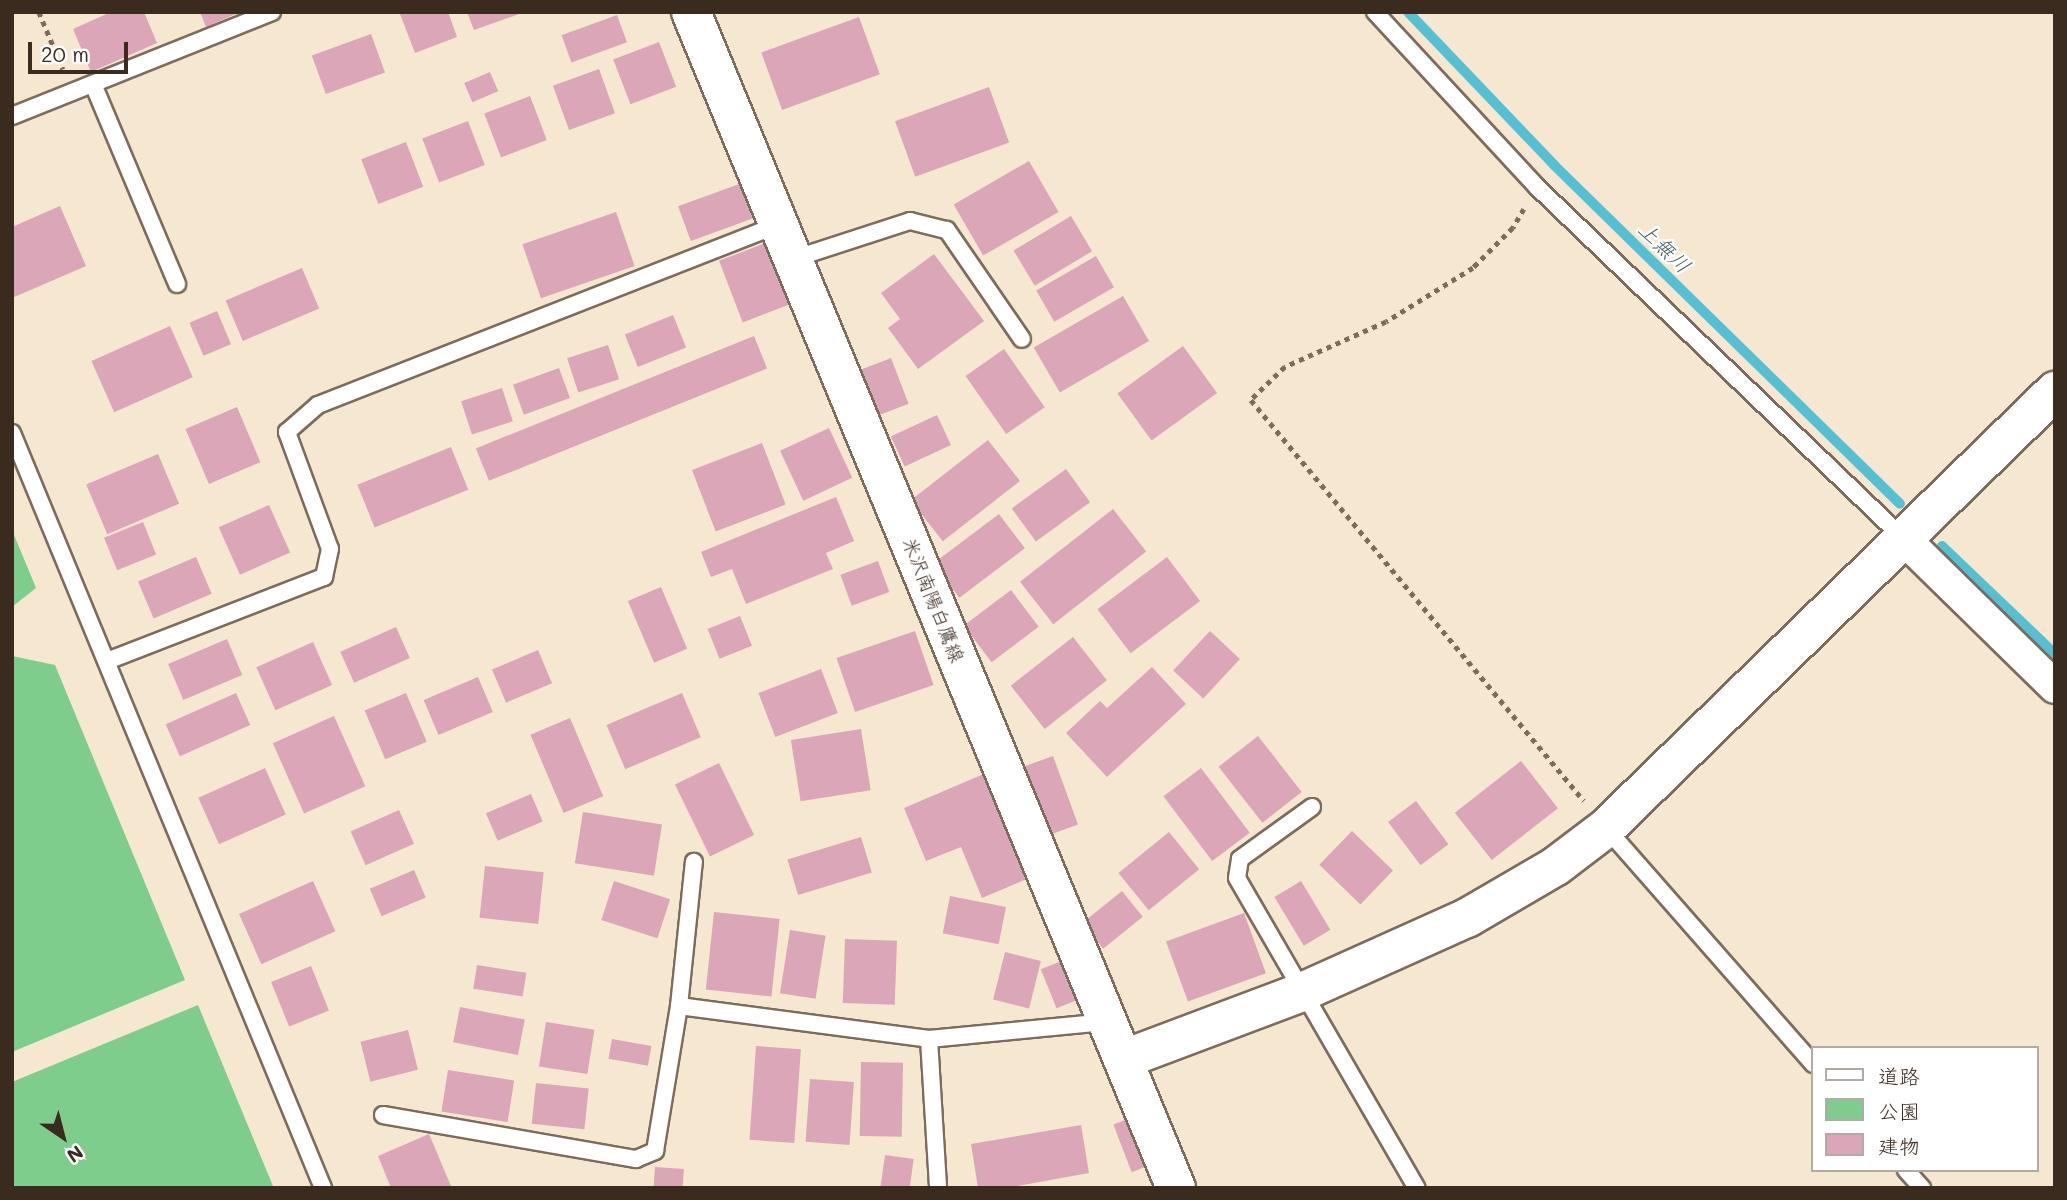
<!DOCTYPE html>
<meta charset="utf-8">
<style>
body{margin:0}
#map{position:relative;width:2067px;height:1200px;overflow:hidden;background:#f6e7d0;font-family:Mali,"Klee One",sans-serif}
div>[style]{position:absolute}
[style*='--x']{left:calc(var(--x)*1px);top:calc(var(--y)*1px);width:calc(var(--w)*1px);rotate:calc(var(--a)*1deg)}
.green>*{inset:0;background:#7fcd8c}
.stream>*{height:10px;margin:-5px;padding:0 5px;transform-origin:5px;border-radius:5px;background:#56c0d2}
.building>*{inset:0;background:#dba6b8;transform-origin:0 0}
.path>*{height:4.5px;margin-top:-2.25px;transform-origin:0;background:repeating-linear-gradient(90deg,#7c6c5c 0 5px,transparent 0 10px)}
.roads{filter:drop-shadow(2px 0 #7c6c5c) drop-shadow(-2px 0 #7c6c5c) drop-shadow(0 2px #7c6c5c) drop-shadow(0 -2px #7c6c5c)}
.lane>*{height:16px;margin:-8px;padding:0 8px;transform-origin:8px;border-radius:8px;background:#fff}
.street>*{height:32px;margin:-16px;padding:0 16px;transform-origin:16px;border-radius:16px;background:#fff}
.secondary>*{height:38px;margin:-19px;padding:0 19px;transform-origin:19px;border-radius:19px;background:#fff}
.primary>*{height:38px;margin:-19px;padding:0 19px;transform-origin:19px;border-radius:19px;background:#fff}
span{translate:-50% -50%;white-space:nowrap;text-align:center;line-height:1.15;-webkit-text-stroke:5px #fff;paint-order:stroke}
.street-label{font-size:19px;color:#3b2a1e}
.water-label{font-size:21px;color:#445e5d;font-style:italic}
.frame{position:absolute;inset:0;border:14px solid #3b2a1e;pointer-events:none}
.legend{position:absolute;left:1811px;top:1046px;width:228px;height:126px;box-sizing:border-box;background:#fff;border:2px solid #b1aaa5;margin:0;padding:9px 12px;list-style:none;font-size:21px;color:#3b2a1e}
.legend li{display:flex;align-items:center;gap:14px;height:35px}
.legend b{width:35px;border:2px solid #b1aaa5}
.north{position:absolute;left:28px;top:1102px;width:70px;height:70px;-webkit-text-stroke:5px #fff;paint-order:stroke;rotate:145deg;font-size:19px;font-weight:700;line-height:28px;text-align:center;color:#3b2a1e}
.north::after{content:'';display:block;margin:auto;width:24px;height:32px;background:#3b2a1e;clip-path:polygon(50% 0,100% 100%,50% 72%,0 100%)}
.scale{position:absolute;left:28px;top:42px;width:100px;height:32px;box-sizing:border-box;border:4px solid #3b2a1e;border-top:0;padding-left:9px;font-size:21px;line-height:24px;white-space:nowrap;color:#3b2a1e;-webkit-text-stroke:5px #fff;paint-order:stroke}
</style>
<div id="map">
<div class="green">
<div style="clip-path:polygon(12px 530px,36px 588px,12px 607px)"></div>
<div style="clip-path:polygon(12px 656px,55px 665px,185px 980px,12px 1052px)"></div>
<div style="clip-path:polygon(198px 1005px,273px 1186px,12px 1188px,12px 1082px)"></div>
</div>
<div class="stream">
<div style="--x:1408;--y:12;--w:211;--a:46.3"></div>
<div style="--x:1554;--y:165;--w:484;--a:44.4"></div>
<div style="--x:1942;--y:546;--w:156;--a:43.7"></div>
</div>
<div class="building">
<div style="clip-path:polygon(111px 12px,144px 12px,157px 43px,91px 72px,73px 29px)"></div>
<div style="clip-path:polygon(200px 12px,240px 12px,206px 27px)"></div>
<div style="clip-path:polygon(448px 12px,457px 37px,415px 53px,400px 14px)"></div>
<div style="clip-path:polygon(467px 12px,522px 12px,522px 13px,474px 30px)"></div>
<div style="left:617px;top:15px;width:29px;height:59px;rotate:70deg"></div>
<div style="left:859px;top:17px;width:61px;height:104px;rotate:70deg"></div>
<div style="left:371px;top:34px;width:41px;height:63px;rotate:70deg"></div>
<div style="left:659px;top:42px;width:48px;height:49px;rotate:69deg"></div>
<div style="left:599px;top:69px;width:47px;height:49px;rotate:70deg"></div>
<div style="left:490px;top:72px;width:21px;height:28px;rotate:67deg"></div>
<div style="left:989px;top:87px;width:59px;height:100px;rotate:70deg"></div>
<div style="left:530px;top:96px;width:47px;height:49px;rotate:69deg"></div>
<div style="left:468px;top:121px;width:47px;height:49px;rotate:69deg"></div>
<div style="left:406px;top:142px;width:48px;height:48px;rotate:69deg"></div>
<div style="left:1029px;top:161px;width:59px;height:87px;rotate:60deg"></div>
<div style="left:742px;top:183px;width:37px;height:68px;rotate:70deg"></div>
<div style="clip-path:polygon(60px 206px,86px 266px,12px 298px,12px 227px)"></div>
<div style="left:616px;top:212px;width:57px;height:99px;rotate:71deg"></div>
<div style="left:1071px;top:216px;width:41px;height:67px;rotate:59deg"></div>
<div style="left:776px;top:239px;width:66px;height:61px;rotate:69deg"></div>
<div style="clip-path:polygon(934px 254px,984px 321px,918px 369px,888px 328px,900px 319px,881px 293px)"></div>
<div style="left:1096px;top:256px;width:36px;height:69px;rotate:60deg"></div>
<div style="left:302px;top:268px;width:44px;height:83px;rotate:67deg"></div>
<div style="left:1123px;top:296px;width:52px;height:103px;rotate:60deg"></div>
<div style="left:217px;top:311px;width:36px;height:30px;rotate:67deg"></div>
<div style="left:673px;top:315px;width:35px;height:52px;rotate:68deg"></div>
<div style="left:170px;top:326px;width:56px;height:86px;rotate:66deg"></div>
<div style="left:754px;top:336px;width:35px;height:300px;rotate:68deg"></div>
<div style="left:608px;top:345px;width:36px;height:43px;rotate:72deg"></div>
<div style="left:1183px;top:346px;width:58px;height:81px;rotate:54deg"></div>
<div style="left:1004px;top:349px;width:71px;height:47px;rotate:55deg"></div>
<div style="left:891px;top:358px;width:49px;height:36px;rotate:69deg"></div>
<div style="left:559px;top:368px;width:32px;height:49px;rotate:70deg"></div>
<div style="left:502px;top:388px;width:35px;height:43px;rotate:72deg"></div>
<div style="left:237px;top:407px;width:60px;height:56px;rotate:67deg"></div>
<div style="left:937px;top:415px;width:33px;height:51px;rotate:65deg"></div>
<div style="left:829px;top:428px;width:55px;height:54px;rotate:65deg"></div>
<div style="left:988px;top:440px;width:52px;height:98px;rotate:52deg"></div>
<div style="left:762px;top:443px;width:66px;height:75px;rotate:69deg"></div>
<div style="left:451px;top:447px;width:46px;height:101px;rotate:68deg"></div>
<div style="left:158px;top:454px;width:54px;height:78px;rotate:67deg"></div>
<div style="left:1066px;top:469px;width:41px;height:67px;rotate:54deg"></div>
<div style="clip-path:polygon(836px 497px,854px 541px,826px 553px,833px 569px,746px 604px,732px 569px,711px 577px,701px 552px)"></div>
<div style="left:269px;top:505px;width:52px;height:55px;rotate:66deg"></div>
<div style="left:1113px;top:509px;width:54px;height:118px;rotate:52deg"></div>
<div style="left:999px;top:514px;width:43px;height:82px;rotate:53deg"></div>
<div style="left:143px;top:522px;width:35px;height:42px;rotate:68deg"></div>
<div style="left:196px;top:557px;width:40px;height:63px;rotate:67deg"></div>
<div style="left:1167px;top:557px;width:55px;height:87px;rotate:53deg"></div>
<div style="left:878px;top:561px;width:33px;height:40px;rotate:70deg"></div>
<div style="left:661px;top:587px;width:67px;height:36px;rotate:67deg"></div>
<div style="left:1011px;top:590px;width:46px;height:59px;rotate:53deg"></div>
<div style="left:740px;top:616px;width:32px;height:35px;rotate:68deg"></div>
<div style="left:396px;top:627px;width:34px;height:61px;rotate:66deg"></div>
<div style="left:915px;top:631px;width:57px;height:83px;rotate:71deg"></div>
<div style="left:1210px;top:631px;width:41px;height:54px;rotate:43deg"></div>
<div style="left:1073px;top:637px;width:55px;height:79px;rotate:52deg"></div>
<div style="left:227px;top:639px;width:39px;height:64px;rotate:67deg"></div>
<div style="left:313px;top:642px;width:47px;height:62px;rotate:66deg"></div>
<div style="left:538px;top:650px;width:36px;height:50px;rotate:67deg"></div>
<div style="clip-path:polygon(1152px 667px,1186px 704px,1107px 777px,1066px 733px,1100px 701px,1107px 708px)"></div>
<div style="left:821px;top:669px;width:47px;height:67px;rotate:69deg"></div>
<div style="left:478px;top:677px;width:38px;height:59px;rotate:67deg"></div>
<div style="left:236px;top:693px;width:35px;height:77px;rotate:66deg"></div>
<div style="left:406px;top:693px;width:53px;height:45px;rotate:67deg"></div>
<div style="left:682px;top:693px;width:48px;height:82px;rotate:67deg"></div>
<div style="left:334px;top:716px;width:77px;height:67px;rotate:66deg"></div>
<div style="left:570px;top:718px;width:85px;height:43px;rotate:67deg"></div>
<div style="left:861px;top:729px;width:62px;height:71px;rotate:81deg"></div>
<div style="left:1258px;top:736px;width:71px;height:50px;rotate:52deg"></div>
<div style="left:1053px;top:756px;width:73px;height:38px;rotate:70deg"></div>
<div style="left:1521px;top:761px;width:60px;height:84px;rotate:52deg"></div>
<div style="left:719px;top:763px;width:80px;height:49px;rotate:64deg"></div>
<div style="left:265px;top:768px;width:51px;height:73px;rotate:66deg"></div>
<div style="left:1201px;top:768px;width:81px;height:47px;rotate:53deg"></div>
<div style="clip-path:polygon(986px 773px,1029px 878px,982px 898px,961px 847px,926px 861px,904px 808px)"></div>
<div style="left:531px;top:794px;width:30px;height:49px;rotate:67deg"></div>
<div style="left:1416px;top:801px;width:54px;height:35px;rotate:53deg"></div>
<div style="left:399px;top:810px;width:37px;height:53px;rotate:66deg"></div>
<div style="left:583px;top:812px;width:80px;height:52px;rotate:9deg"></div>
<div style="left:1352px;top:831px;width:57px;height:47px;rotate:44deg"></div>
<div style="left:1169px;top:832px;width:48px;height:65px;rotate:51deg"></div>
<div style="left:861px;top:837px;width:37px;height:77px;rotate:73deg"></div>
<div style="left:485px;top:866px;width:59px;height:52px;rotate:6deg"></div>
<div style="left:414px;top:870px;width:30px;height:48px;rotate:67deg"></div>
<div style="left:313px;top:881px;width:55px;height:81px;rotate:66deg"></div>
<div style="left:614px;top:881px;width:59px;height:41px;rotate:18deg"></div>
<div style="left:1301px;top:881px;width:57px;height:31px;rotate:59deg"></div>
<div style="left:1122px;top:891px;width:33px;height:51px;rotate:51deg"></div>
<div style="left:950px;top:896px;width:57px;height:38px;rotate:11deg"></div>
<div style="left:714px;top:912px;width:66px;height:78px;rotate:6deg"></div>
<div style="left:1244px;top:913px;width:64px;height:83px;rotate:70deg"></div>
<div style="left:790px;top:930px;width:36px;height:64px;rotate:9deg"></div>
<div style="left:845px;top:939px;width:52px;height:64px;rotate:2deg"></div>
<div style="left:1005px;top:952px;width:37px;height:49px;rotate:14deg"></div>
<div style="left:1064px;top:960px;width:42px;height:25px;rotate:68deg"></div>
<div style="left:477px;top:965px;width:50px;height:24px;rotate:9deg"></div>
<div style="left:311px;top:966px;width:48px;height:43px;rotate:68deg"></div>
<div style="left:460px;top:1007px;width:66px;height:36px;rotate:11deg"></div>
<div style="left:546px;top:1022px;width:49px;height:45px;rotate:9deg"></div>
<div style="left:408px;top:1030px;width:41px;height:49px;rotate:76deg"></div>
<div style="left:612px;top:1039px;width:40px;height:20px;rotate:10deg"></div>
<div style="left:756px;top:1046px;width:45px;height:94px;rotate:4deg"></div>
<div style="left:861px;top:1062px;width:42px;height:74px;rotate:1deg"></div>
<div style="left:448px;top:1070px;width:67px;height:42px;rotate:9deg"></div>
<div style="left:810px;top:1079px;width:44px;height:63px;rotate:4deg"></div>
<div style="left:536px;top:1083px;width:53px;height:41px;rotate:6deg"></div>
<div style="left:1133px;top:1117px;width:51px;height:21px;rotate:69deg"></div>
<div style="clip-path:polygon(1081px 1125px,1089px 1173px,1006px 1188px,978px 1188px,971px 1144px)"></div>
<div style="clip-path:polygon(429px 1134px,451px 1186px,391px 1188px,378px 1156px)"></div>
<div style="left:885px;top:1155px;width:29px;height:33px;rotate:8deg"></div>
<div style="left:655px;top:1167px;width:29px;height:21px;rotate:4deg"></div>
</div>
<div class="path">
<div style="--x:39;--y:12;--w:62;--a:67.2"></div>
<div style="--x:1524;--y:209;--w:22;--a:120"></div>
<div style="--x:1513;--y:228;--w:57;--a:135"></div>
<div style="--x:1473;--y:268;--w:102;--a:148.2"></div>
<div style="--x:1386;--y:322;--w:111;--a:156"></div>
<div style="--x:1285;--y:367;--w:47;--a:135.9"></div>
<div style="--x:1251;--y:400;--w:521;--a:50.29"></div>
</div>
<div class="roads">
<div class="lane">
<div style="--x:1375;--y:12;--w:238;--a:47.2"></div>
<div style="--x:1537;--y:187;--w:509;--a:43.8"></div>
<div style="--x:93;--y:84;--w:217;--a:67.2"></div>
<div style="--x:12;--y:116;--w:280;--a:-21.8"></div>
<div style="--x:793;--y:259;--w:123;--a:-18"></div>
<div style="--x:910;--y:221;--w:38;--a:14"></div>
<div style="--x:947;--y:230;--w:132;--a:55.5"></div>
<div style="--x:12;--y:433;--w:817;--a:67.61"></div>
<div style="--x:107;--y:661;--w:233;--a:-21.2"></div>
<div style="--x:324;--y:577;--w:29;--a:-78"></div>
<div style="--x:330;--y:549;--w:125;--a:-110.2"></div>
<div style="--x:287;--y:432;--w:41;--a:-41.1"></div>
<div style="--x:318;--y:405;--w:495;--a:-21.4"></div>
<div style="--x:1312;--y:807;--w:89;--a:144.2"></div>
<div style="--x:1240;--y:859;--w:19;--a:99"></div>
<div style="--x:1237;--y:878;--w:358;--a:59.9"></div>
<div style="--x:1606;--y:828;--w:314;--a:48.7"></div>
<div style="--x:679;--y:1006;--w:252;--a:7.5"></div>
<div style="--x:929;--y:1039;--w:179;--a:-5.5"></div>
<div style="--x:929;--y:1039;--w:149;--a:86.5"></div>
<div style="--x:383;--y:1115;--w:257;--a:9.9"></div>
<div style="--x:636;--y:1159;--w:21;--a:-23"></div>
<div style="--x:655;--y:1151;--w:147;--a:-80.6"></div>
<div style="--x:679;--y:1006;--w:145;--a:-84.1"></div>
<div style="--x:1906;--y:1170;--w:24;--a:48"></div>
</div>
<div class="street">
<div style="--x:1905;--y:540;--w:210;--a:44.4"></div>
</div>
<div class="secondary">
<div style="--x:1124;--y:1059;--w:190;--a:-20.6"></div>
<div style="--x:1302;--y:992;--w:181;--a:-24.2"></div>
<div style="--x:1467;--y:918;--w:103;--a:-30.3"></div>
<div style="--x:1556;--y:866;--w:63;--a:-37.2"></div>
<div style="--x:1606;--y:828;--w:627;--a:-44.22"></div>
</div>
<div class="primary">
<div style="--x:691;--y:12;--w:1272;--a:67.59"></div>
</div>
</div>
<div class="street-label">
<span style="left:934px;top:600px;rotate:68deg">米沢南陽白鷹線</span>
</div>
<div class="water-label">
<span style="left:1665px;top:247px;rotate:44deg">上無川</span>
</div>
<div class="frame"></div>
<ul class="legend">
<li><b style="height:9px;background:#fff"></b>道路</li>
<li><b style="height:19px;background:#7fcd8c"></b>公園</li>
<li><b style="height:19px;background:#dba6b8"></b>建物</li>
</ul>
<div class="north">N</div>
<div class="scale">20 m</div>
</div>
